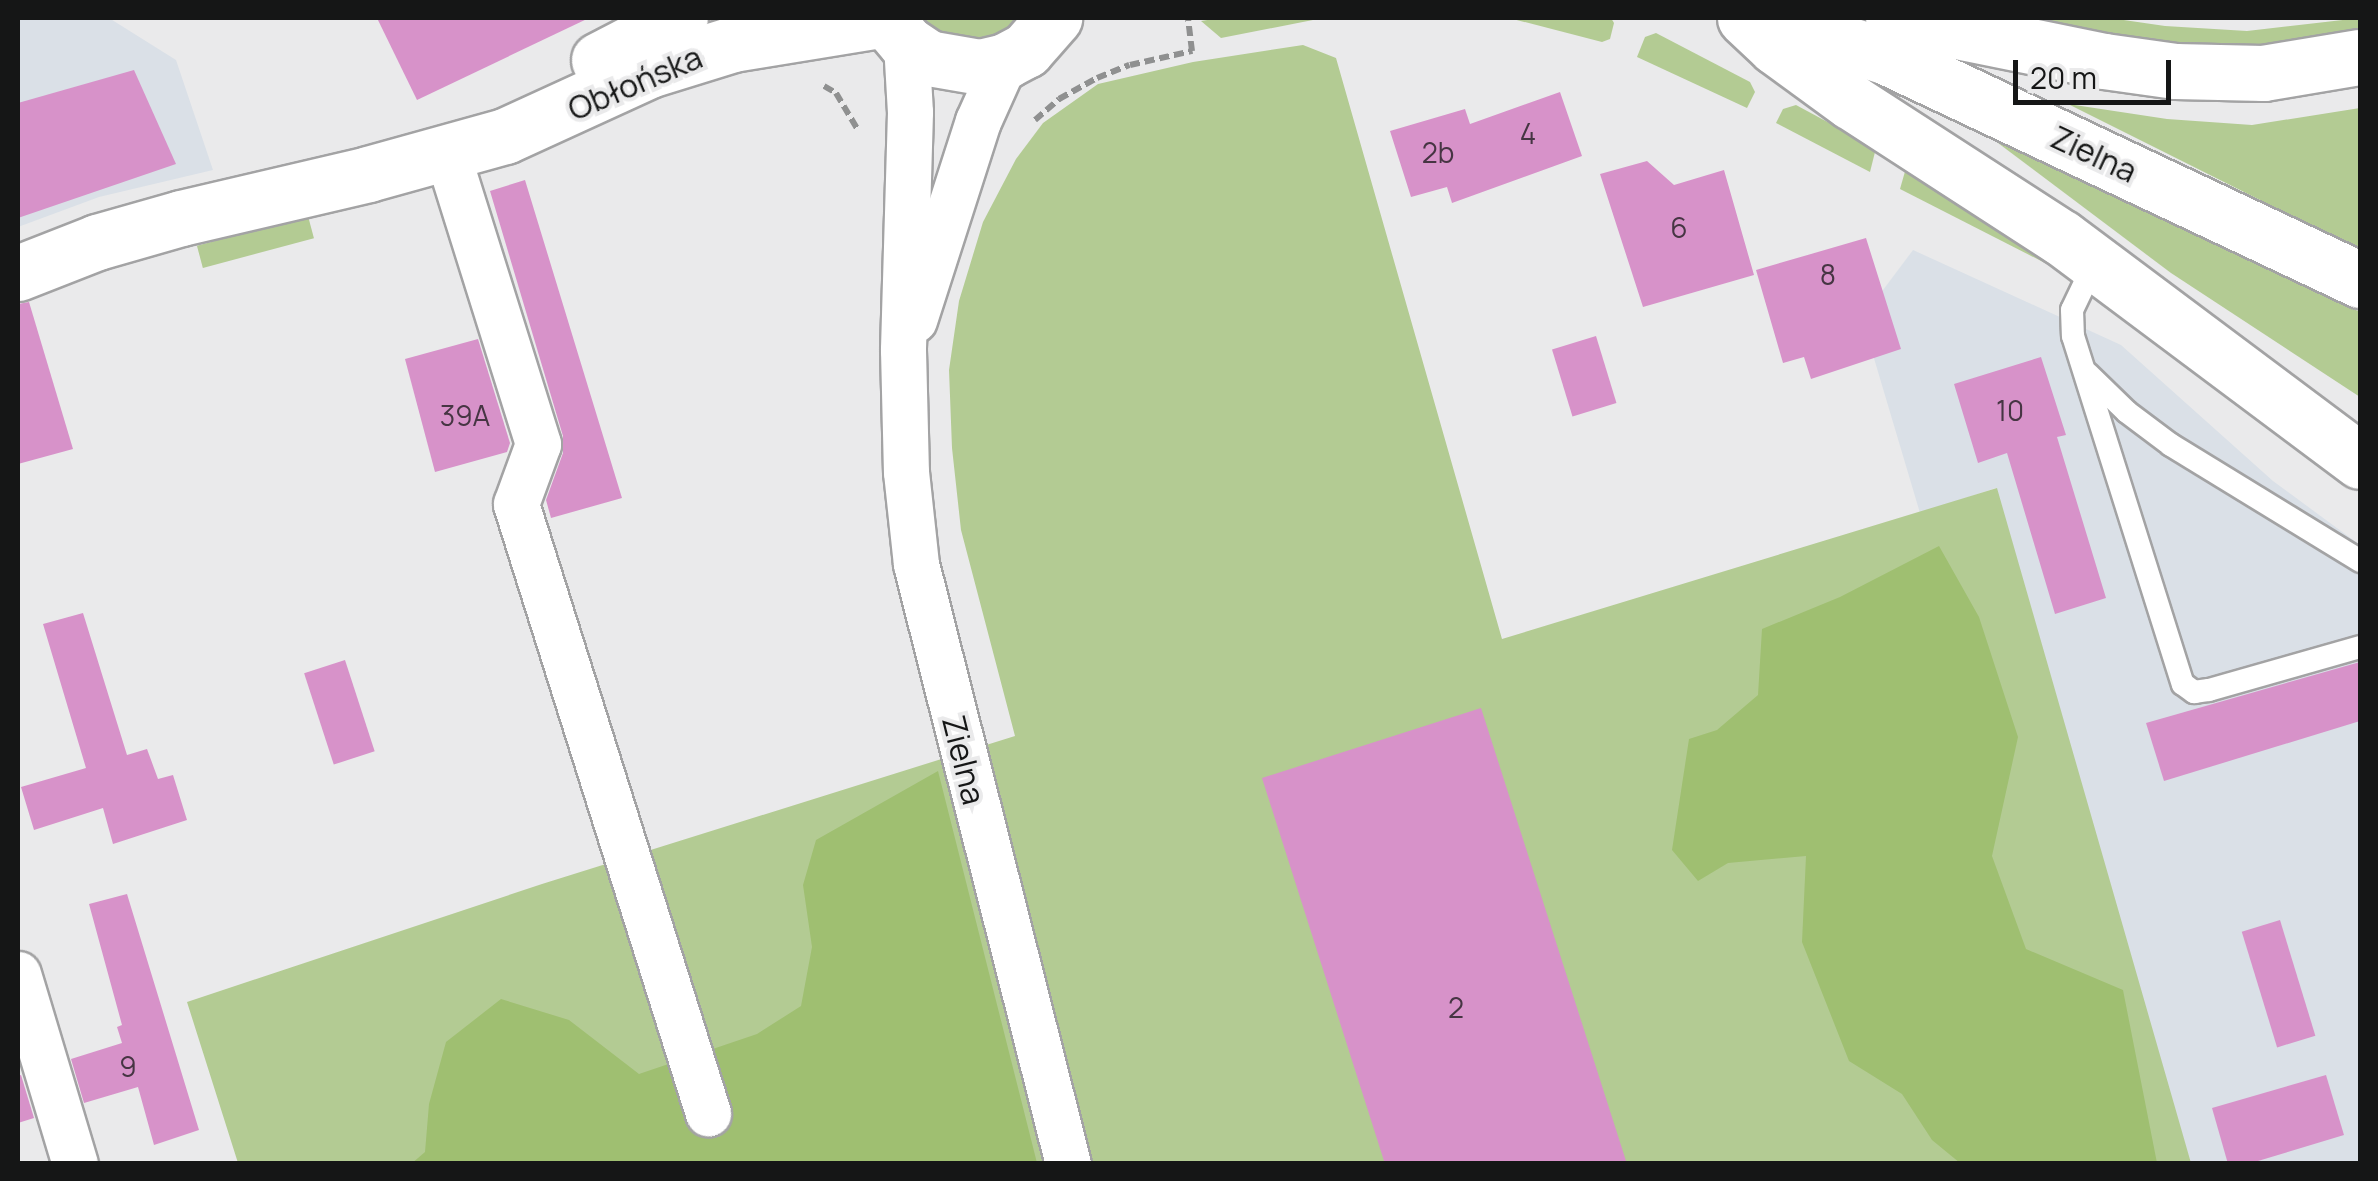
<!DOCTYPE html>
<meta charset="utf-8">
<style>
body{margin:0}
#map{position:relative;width:2378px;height:1181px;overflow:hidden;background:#eaeaeb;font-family:Manrope,sans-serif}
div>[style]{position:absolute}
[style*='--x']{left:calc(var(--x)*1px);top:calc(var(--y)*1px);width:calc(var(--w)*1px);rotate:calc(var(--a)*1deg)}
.built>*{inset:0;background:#dae0e7}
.green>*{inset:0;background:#b3cb93;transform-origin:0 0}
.forest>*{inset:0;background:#9fbf71}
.building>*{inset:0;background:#d792c9;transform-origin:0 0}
.path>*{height:6px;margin-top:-3px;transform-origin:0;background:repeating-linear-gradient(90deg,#8f9090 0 10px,transparent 0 15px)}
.roads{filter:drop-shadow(2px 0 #a3a3a4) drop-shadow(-2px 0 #a3a3a4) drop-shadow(0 2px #a3a3a4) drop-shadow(0 -2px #a3a3a4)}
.service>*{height:22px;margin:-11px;padding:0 11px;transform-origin:11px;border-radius:11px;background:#fff}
.minor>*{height:45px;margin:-22.5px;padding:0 22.5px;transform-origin:22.5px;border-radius:22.5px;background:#fff}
.tertiary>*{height:55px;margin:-27.5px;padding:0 27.5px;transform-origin:27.5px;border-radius:27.5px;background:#fff}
.secondary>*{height:55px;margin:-27.5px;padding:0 27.5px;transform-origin:27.5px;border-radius:27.5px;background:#fff}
span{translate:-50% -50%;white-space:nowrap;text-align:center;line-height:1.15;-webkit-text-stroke:8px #eaeaeb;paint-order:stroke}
.number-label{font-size:28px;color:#463543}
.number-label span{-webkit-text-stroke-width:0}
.street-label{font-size:32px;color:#151616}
.frame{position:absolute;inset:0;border:20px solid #151616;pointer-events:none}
.scale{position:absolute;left:2013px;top:60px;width:158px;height:45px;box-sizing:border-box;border:5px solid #151616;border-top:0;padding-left:12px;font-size:30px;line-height:35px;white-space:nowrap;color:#151616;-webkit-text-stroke:8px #eaeaeb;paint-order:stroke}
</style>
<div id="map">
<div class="built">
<div style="clip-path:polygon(18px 18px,109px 18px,176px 60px,213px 170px,99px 197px,18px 227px)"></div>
<div style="clip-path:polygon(1913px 250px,2121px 345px,2273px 481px,2360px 545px,2360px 1163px,2191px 1163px,2088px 823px,1996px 488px,1920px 513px,1862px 318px)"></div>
</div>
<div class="green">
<div style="clip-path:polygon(909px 18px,1032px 18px,1016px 34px,967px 48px)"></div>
<div style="clip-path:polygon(1220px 18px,1323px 18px,1221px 38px,1201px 21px)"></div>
<div style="clip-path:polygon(1509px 18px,1611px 18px,1614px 23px,1610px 39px,1602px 42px)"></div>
<div style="clip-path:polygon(2005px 18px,2110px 18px,2165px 26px,2247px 31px,2360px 18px,2360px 37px,2236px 56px)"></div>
<div style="clip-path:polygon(1656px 33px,1750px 82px,1755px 92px,1747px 108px,1637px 57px,1645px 37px)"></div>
<div style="clip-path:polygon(1303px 45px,1336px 58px,1502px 639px,1997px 488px,2191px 1163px,238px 1163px,187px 1002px,542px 884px,1015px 736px,961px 530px,952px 448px,949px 370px,959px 301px,983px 222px,1016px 159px,1043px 123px,1098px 84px,1193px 62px)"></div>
<div style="clip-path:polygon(2068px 104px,2167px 119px,2252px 125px,2360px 108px,2360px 250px)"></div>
<div style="clip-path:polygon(1796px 105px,1872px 146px,1875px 152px,1870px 172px,1776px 123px,1783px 109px)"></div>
<div style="clip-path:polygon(1970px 122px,2360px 312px,2360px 397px,2171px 273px)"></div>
<div style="clip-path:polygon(1906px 168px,2049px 256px,2045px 263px,1900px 189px)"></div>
<div style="left:308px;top:216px;width:23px;height:115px;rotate:75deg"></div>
</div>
<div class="forest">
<div style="clip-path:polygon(1939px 546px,1979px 617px,2018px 737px,1992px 856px,2026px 949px,2123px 990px,2157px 1163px,1960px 1163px,1932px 1140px,1902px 1094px,1849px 1061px,1802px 942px,1806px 856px,1728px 863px,1698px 881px,1672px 850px,1689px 739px,1717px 730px,1758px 695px,1762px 629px,1840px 597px)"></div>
<div style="clip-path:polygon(938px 771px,1037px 1163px,411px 1164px,425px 1152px,429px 1104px,446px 1042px,501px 999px,569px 1020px,639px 1074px,757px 1034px,801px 1006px,812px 947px,803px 885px,816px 840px)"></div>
</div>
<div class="building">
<div style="clip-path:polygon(377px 18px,589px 18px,417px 100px)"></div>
<div style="clip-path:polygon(134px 70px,176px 164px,18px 218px,18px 103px)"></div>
<div style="clip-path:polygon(1560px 92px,1582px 156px,1452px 203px,1447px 187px,1411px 197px,1390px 131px,1465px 109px,1470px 124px)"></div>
<div style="clip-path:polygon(1647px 161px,1674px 185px,1724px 170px,1754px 275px,1643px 307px,1600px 174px)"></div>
<div style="clip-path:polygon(525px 180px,622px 498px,551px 518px,546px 500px,563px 453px,563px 436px,490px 191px)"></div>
<div style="clip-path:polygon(1866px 238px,1901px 349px,1811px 379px,1804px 357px,1783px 363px,1756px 270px)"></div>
<div style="clip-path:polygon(29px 302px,73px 449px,18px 464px,18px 304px)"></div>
<div style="left:1596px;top:336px;width:70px;height:46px;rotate:73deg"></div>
<div style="clip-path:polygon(478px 339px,510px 443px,507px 452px,435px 472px,405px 359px)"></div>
<div style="clip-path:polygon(2041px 357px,2066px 435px,2057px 437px,2106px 598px,2055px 614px,2007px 453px,1978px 463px,1954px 384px)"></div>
<div style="clip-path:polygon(83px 613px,127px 755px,147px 749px,158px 779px,173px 775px,187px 820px,113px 844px,103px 808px,34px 830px,21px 787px,86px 768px,43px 624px)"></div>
<div style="left:345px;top:660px;width:96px;height:43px;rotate:72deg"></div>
<div style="clip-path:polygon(2360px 662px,2360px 721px,2164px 781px,2146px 723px)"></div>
<div style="clip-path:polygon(1481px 708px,1627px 1164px,1385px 1164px,1262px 778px)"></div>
<div style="clip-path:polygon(127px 894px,199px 1130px,154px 1145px,138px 1087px,84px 1103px,71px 1059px,122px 1043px,117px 1027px,122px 1025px,89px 904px)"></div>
<div style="left:2280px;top:920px;width:121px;height:40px;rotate:73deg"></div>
<div style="clip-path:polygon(21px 1075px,34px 1118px,18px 1123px,18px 1076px)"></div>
<div style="clip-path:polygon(2326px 1075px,2344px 1135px,2248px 1164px,2228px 1164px,2212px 1108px)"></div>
</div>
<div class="path">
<div style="--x:824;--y:86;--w:14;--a:30"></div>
<div style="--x:836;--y:93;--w:43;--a:59.3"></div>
<div style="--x:1035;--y:120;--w:32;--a:-41"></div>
<div style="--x:1059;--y:99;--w:43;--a:-28.9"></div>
<div style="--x:1097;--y:78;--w:35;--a:-22"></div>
<div style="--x:1130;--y:65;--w:64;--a:-12.7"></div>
<div style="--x:1192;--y:51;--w:33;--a:-97"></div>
</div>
<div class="roads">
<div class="service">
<div style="--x:2095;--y:262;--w:53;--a:115.6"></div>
<div style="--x:2072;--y:310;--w:26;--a:88"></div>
<div style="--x:2073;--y:336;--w:365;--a:72.5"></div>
<div style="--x:2183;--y:684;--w:14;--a:36"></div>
<div style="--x:2194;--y:692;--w:15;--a:-8"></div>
<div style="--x:2209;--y:690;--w:157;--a:-15.9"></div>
<div style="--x:2088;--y:374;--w:54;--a:44.3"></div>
<div style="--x:2127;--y:412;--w:55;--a:36.9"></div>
<div style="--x:2171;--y:445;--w:222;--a:31.5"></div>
</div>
<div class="minor">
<div style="--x:906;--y:43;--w:69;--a:86.7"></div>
<div style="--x:910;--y:112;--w:238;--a:91.7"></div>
<div style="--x:903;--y:350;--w:122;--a:88.6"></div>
<div style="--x:906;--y:472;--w:93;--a:83.8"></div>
<div style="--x:916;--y:564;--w:619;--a:75.78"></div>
<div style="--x:446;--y:150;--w:308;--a:72.6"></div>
<div style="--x:538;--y:444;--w:64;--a:110.1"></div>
<div style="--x:516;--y:504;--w:639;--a:72.5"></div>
<div style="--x:914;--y:320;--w:209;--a:-72.2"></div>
<div style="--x:978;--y:121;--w:66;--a:-65.8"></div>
<div style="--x:18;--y:974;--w:198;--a:73.3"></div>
</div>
<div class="tertiary">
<div style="--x:885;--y:18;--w:33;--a:50"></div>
<div style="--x:906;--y:43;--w:27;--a:34"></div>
<div style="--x:928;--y:58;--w:53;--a:9.8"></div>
<div style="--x:980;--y:67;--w:26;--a:-13"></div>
<div style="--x:1005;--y:61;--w:24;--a:-28"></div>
<div style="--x:1026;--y:50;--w:43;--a:-48.8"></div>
<div style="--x:1767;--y:18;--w:126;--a:18"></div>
<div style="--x:1887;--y:57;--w:523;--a:25.24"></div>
<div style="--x:599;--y:60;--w:91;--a:-27.4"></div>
<div style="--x:18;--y:273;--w:85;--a:-21.4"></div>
<div style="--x:97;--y:242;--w:87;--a:-15.9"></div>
<div style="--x:181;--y:218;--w:192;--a:-13.2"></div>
<div style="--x:368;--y:174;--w:142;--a:-15.5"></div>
<div style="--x:505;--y:136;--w:158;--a:-24.6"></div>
<div style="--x:649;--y:70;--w:88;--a:-17.2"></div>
<div style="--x:733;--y:44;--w:155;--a:-9.3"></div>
</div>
<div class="secondary">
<div style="--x:1745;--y:18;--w:42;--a:43.1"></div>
<div style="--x:1776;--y:47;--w:92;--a:36.1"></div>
<div style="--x:1850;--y:101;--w:252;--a:32.9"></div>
<div style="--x:2062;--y:238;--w:372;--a:36.8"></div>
<div style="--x:1893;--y:18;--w:215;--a:11.5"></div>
<div style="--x:2104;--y:61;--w:72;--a:8"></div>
<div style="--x:2175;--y:71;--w:88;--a:1.3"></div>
<div style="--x:2263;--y:73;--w:98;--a:-9.4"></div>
</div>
</div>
<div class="number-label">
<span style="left:1528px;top:133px">4</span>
<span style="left:1438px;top:152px">2b</span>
<span style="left:1679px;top:227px">6</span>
<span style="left:1828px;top:274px">8</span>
<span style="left:2010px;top:410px">10</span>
<span style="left:465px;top:415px">39A</span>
<span style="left:1456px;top:1007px">2</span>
<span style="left:128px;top:1066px">9</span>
</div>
<div class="street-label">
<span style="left:635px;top:83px;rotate:-23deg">Obłońska</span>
<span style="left:2094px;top:154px;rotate:25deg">Zielna</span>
<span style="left:964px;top:760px;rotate:76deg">Zielna</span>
</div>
<div class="frame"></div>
<div class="scale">20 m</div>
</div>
